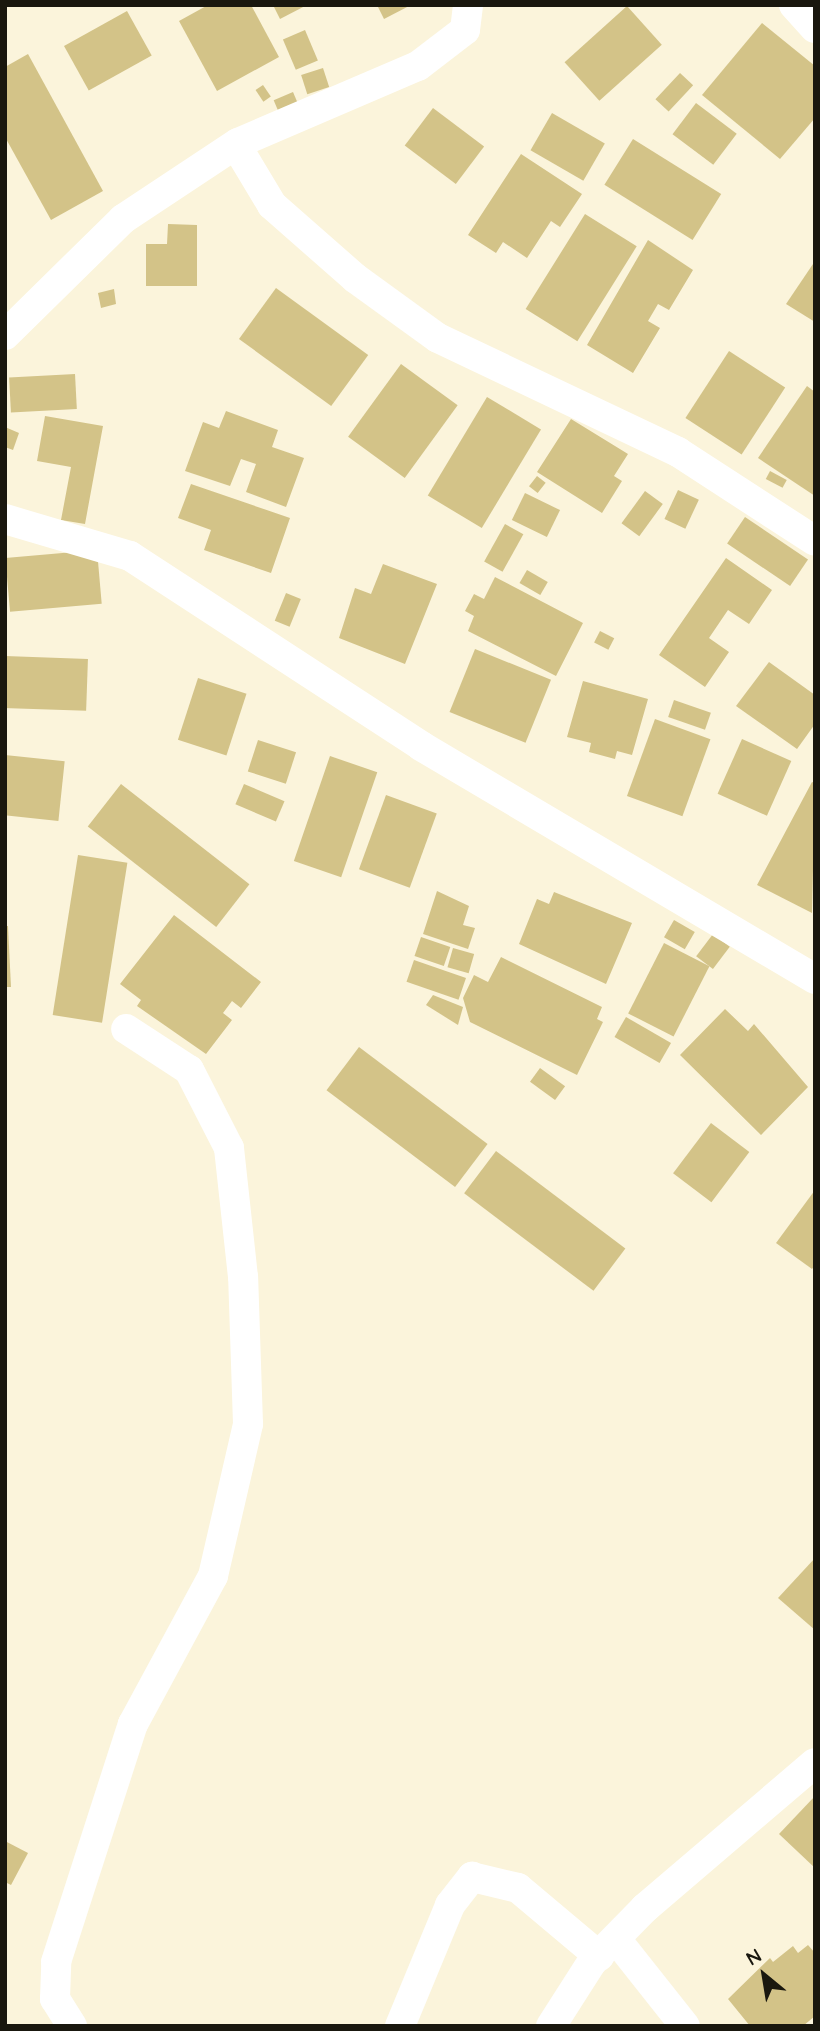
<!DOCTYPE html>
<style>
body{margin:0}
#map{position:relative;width:820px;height:2031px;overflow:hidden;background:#fbf4db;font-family:Quicksand,sans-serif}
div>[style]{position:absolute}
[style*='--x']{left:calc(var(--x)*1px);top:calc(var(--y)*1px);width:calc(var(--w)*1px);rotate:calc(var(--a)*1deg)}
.building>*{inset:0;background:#d3c388;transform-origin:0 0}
.street>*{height:30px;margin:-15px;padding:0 15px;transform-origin:15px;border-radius:15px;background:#fff}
span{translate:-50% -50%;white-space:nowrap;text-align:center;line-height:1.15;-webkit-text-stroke:5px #fbf4db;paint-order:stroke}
.frame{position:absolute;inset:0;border:7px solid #19170e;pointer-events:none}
.north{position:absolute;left:729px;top:1940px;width:70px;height:70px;-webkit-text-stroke:5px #fbf4db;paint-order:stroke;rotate:330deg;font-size:19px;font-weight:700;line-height:28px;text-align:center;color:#19170e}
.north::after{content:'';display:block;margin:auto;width:24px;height:32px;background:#19170e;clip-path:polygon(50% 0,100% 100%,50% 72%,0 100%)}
</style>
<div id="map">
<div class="building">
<div style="clip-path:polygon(208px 5px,251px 5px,279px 57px,217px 91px,179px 21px)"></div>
<div style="clip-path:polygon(273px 5px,307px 5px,280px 19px)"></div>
<div style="clip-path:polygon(377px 5px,411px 5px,384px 19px)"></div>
<div style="left:627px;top:6px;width:52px;height:84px;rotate:48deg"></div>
<div style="left:127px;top:11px;width:51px;height:72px;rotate:61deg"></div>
<div style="clip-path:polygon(762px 23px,815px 66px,815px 118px,780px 159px,702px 95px)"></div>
<div style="left:305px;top:30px;width:33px;height:24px;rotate:67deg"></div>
<div style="clip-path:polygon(28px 54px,103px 191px,51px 220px,5px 137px,5px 67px)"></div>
<div style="left:323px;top:68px;width:20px;height:23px;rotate:72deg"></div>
<div style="left:680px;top:73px;width:18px;height:36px;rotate:43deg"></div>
<div style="left:263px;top:85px;width:14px;height:9px;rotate:56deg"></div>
<div style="left:293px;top:92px;width:13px;height:21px;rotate:67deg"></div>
<div style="left:696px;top:103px;width:51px;height:39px;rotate:37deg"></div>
<div style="left:433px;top:108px;width:64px;height:47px;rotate:37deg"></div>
<div style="left:552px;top:113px;width:61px;height:43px;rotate:30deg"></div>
<div style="left:633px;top:139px;width:104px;height:54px;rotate:32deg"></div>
<div style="clip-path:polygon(521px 154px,582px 194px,560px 227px,551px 221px,527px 258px,503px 242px,496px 253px,468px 235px)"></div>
<div style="left:585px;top:214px;width:61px;height:112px;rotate:32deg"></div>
<div style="clip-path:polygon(168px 224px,197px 225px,197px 286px,146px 286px,146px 244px,167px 244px)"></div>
<div style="clip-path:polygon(648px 240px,693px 270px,669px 310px,658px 304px,648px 321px,660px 328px,633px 373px,587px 345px)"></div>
<div style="clip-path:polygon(815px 261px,815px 322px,786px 304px)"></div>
<div style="left:276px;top:288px;width:114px;height:63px;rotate:36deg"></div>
<div style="clip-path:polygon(114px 289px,116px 304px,101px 308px,98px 293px)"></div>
<div style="left:729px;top:351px;width:67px;height:80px;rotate:33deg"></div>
<div style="left:401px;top:364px;width:70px;height:90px;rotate:36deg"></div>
<div style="left:75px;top:374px;width:35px;height:66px;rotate:87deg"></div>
<div style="clip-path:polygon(807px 386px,815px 392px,815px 496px,758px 458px)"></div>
<div style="left:487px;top:397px;width:63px;height:115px;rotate:31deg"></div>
<div style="clip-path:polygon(226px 411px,278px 430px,272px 447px,304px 458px,286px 507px,246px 492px,256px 464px,241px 459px,230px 486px,185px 471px,203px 422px,219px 428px)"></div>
<div style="clip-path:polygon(45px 416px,103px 426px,85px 524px,61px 520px,71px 467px,37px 461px)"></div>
<div style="clip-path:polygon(571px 419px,628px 454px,614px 476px,622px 481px,602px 513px,537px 472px)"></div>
<div style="clip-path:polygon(5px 427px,19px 433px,13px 450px,5px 447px)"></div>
<div style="left:770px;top:471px;width:19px;height:9px;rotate:28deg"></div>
<div style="left:537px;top:476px;width:11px;height:13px;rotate:38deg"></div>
<div style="clip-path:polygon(191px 484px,290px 518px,271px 573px,204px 550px,211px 530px,178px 518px)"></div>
<div style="left:678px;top:490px;width:23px;height:32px;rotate:25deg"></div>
<div style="left:645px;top:491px;width:22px;height:40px;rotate:36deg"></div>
<div style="left:525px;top:493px;width:39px;height:30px;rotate:26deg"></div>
<div style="left:745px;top:517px;width:76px;height:32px;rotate:34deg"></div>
<div style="left:505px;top:524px;width:21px;height:43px;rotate:29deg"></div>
<div style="left:97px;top:550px;width:54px;height:92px;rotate:85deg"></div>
<div style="clip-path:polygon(726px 558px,772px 590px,749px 624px,728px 610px,709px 638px,729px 652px,705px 687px,659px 655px)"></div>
<div style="clip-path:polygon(383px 564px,437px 584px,405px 664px,339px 638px,355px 588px,371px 594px)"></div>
<div style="left:527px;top:570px;width:24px;height:15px;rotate:30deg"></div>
<div style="clip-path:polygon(495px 577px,583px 623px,556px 676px,468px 631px,474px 616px,465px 611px,474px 594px,484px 599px)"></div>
<div style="left:286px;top:593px;width:16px;height:30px;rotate:22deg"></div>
<div style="left:600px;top:631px;width:16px;height:13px;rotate:27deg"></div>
<div style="left:475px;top:649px;width:82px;height:68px;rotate:22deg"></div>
<div style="left:5px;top:656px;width:83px;height:52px;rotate:2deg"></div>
<div style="clip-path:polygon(769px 662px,815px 695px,815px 724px,797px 749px,736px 706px)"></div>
<div style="left:198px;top:678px;width:51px;height:65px;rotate:18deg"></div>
<div style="clip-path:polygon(583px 681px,648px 699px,632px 755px,617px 751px,615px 759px,589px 752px,591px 743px,567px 737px)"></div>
<div style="left:674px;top:700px;width:39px;height:18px;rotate:19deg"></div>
<div style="left:655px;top:719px;width:59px;height:82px;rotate:20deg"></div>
<div style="left:742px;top:739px;width:54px;height:60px;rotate:24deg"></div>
<div style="left:258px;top:740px;width:40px;height:33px;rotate:18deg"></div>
<div style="left:5px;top:755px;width:60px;height:60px;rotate:6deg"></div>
<div style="left:330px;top:756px;width:50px;height:111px;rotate:19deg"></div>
<div style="clip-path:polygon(812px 782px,815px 783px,812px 913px,757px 885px)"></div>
<div style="left:121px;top:784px;width:163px;height:54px;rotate:38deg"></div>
<div style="left:244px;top:784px;width:44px;height:22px;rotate:23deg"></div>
<div style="left:386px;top:795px;width:54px;height:79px;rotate:20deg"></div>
<div style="left:78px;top:855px;width:50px;height:162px;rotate:9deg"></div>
<div style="clip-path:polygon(437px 891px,469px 906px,463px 925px,475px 928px,468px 949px,423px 934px)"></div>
<div style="clip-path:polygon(554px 892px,632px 923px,606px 984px,519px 944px,537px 899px,549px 904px)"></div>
<div style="clip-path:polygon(174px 915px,261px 982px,241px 1008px,232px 1001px,223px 1013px,232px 1020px,206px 1054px,137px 1006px,141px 1000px,120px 984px)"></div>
<div style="left:674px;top:920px;width:24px;height:20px;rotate:30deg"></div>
<div style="clip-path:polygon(5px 926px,8px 926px,11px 987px,5px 987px)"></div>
<div style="left:713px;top:934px;width:21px;height:28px;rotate:37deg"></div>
<div style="left:421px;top:937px;width:31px;height:20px;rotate:19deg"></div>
<div style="left:664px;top:943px;width:51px;height:79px;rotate:27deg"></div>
<div style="left:453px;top:948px;width:22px;height:20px;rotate:16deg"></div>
<div style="clip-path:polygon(501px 957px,602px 1007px,597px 1019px,603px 1022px,577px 1075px,470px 1022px,463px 998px,474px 975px,488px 982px)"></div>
<div style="left:414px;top:960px;width:55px;height:23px;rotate:19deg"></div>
<div style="clip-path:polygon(433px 995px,463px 1007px,458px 1025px,426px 1005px)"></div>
<div style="clip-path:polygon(725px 1009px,748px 1031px,754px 1024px,808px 1087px,761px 1135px,680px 1055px)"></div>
<div style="left:626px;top:1017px;width:52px;height:23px;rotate:30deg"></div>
<div style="left:359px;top:1047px;width:161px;height:54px;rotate:37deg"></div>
<div style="left:540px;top:1068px;width:31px;height:17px;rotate:36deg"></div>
<div style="left:711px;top:1123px;width:48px;height:63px;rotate:37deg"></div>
<div style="left:496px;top:1151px;width:162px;height:53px;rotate:37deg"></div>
<div style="clip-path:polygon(815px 1190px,815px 1265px,812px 1269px,776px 1243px)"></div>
<div style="clip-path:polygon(815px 1558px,815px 1630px,778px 1598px)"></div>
<div style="clip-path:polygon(815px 1796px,815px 1868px,779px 1834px)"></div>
<div style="clip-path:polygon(5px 1841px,28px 1853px,11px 1885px,5px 1882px)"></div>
<div style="clip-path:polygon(808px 1945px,815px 1953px,815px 2016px,803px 2026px,750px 2026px,728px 1999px,770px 1958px,773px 1962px,793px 1946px,798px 1953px)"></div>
</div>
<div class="street">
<div style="--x:794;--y:5;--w:31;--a:48"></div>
<div style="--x:236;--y:145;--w:70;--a:59"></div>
<div style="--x:272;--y:205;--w:111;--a:41.3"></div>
<div style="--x:355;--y:278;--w:102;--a:35.9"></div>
<div style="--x:438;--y:338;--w:266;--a:25.4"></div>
<div style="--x:678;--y:452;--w:163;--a:33"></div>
<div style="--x:5;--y:335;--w:165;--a:-44.5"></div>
<div style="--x:123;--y:219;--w:138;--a:-33.5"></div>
<div style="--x:238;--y:143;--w:196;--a:-23.2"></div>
<div style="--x:418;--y:66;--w:59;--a:-37.5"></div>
<div style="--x:465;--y:30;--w:25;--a:-83"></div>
<div style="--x:5;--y:519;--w:130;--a:16.5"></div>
<div style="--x:130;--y:556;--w:348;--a:33.1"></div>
<div style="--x:421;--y:746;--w:458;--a:30.6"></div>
<div style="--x:616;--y:1939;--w:111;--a:51.6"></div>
<div style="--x:72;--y:2026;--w:32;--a:-122"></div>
<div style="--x:55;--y:1999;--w:37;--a:-88"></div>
<div style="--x:56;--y:1962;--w:250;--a:-72.1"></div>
<div style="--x:133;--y:1724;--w:168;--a:-61.6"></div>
<div style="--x:213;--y:1576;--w:156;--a:-77"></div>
<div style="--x:248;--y:1424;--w:147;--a:-91.9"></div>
<div style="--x:243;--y:1277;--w:130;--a:-96.2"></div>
<div style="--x:229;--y:1148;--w:88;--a:-117.1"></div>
<div style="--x:189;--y:1070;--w:75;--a:-146.9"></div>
<div style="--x:400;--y:2026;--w:131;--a:-67.5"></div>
<div style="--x:450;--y:1905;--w:36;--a:-52"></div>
<div style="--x:472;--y:1877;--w:47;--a:13.4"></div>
<div style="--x:518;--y:1888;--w:106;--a:40"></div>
<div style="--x:551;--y:2026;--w:76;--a:-57.4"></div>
<div style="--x:592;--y:1962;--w:76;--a:-45.5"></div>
<div style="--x:645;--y:1908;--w:223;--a:-40.5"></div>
</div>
<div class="frame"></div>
<div class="north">N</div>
</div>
